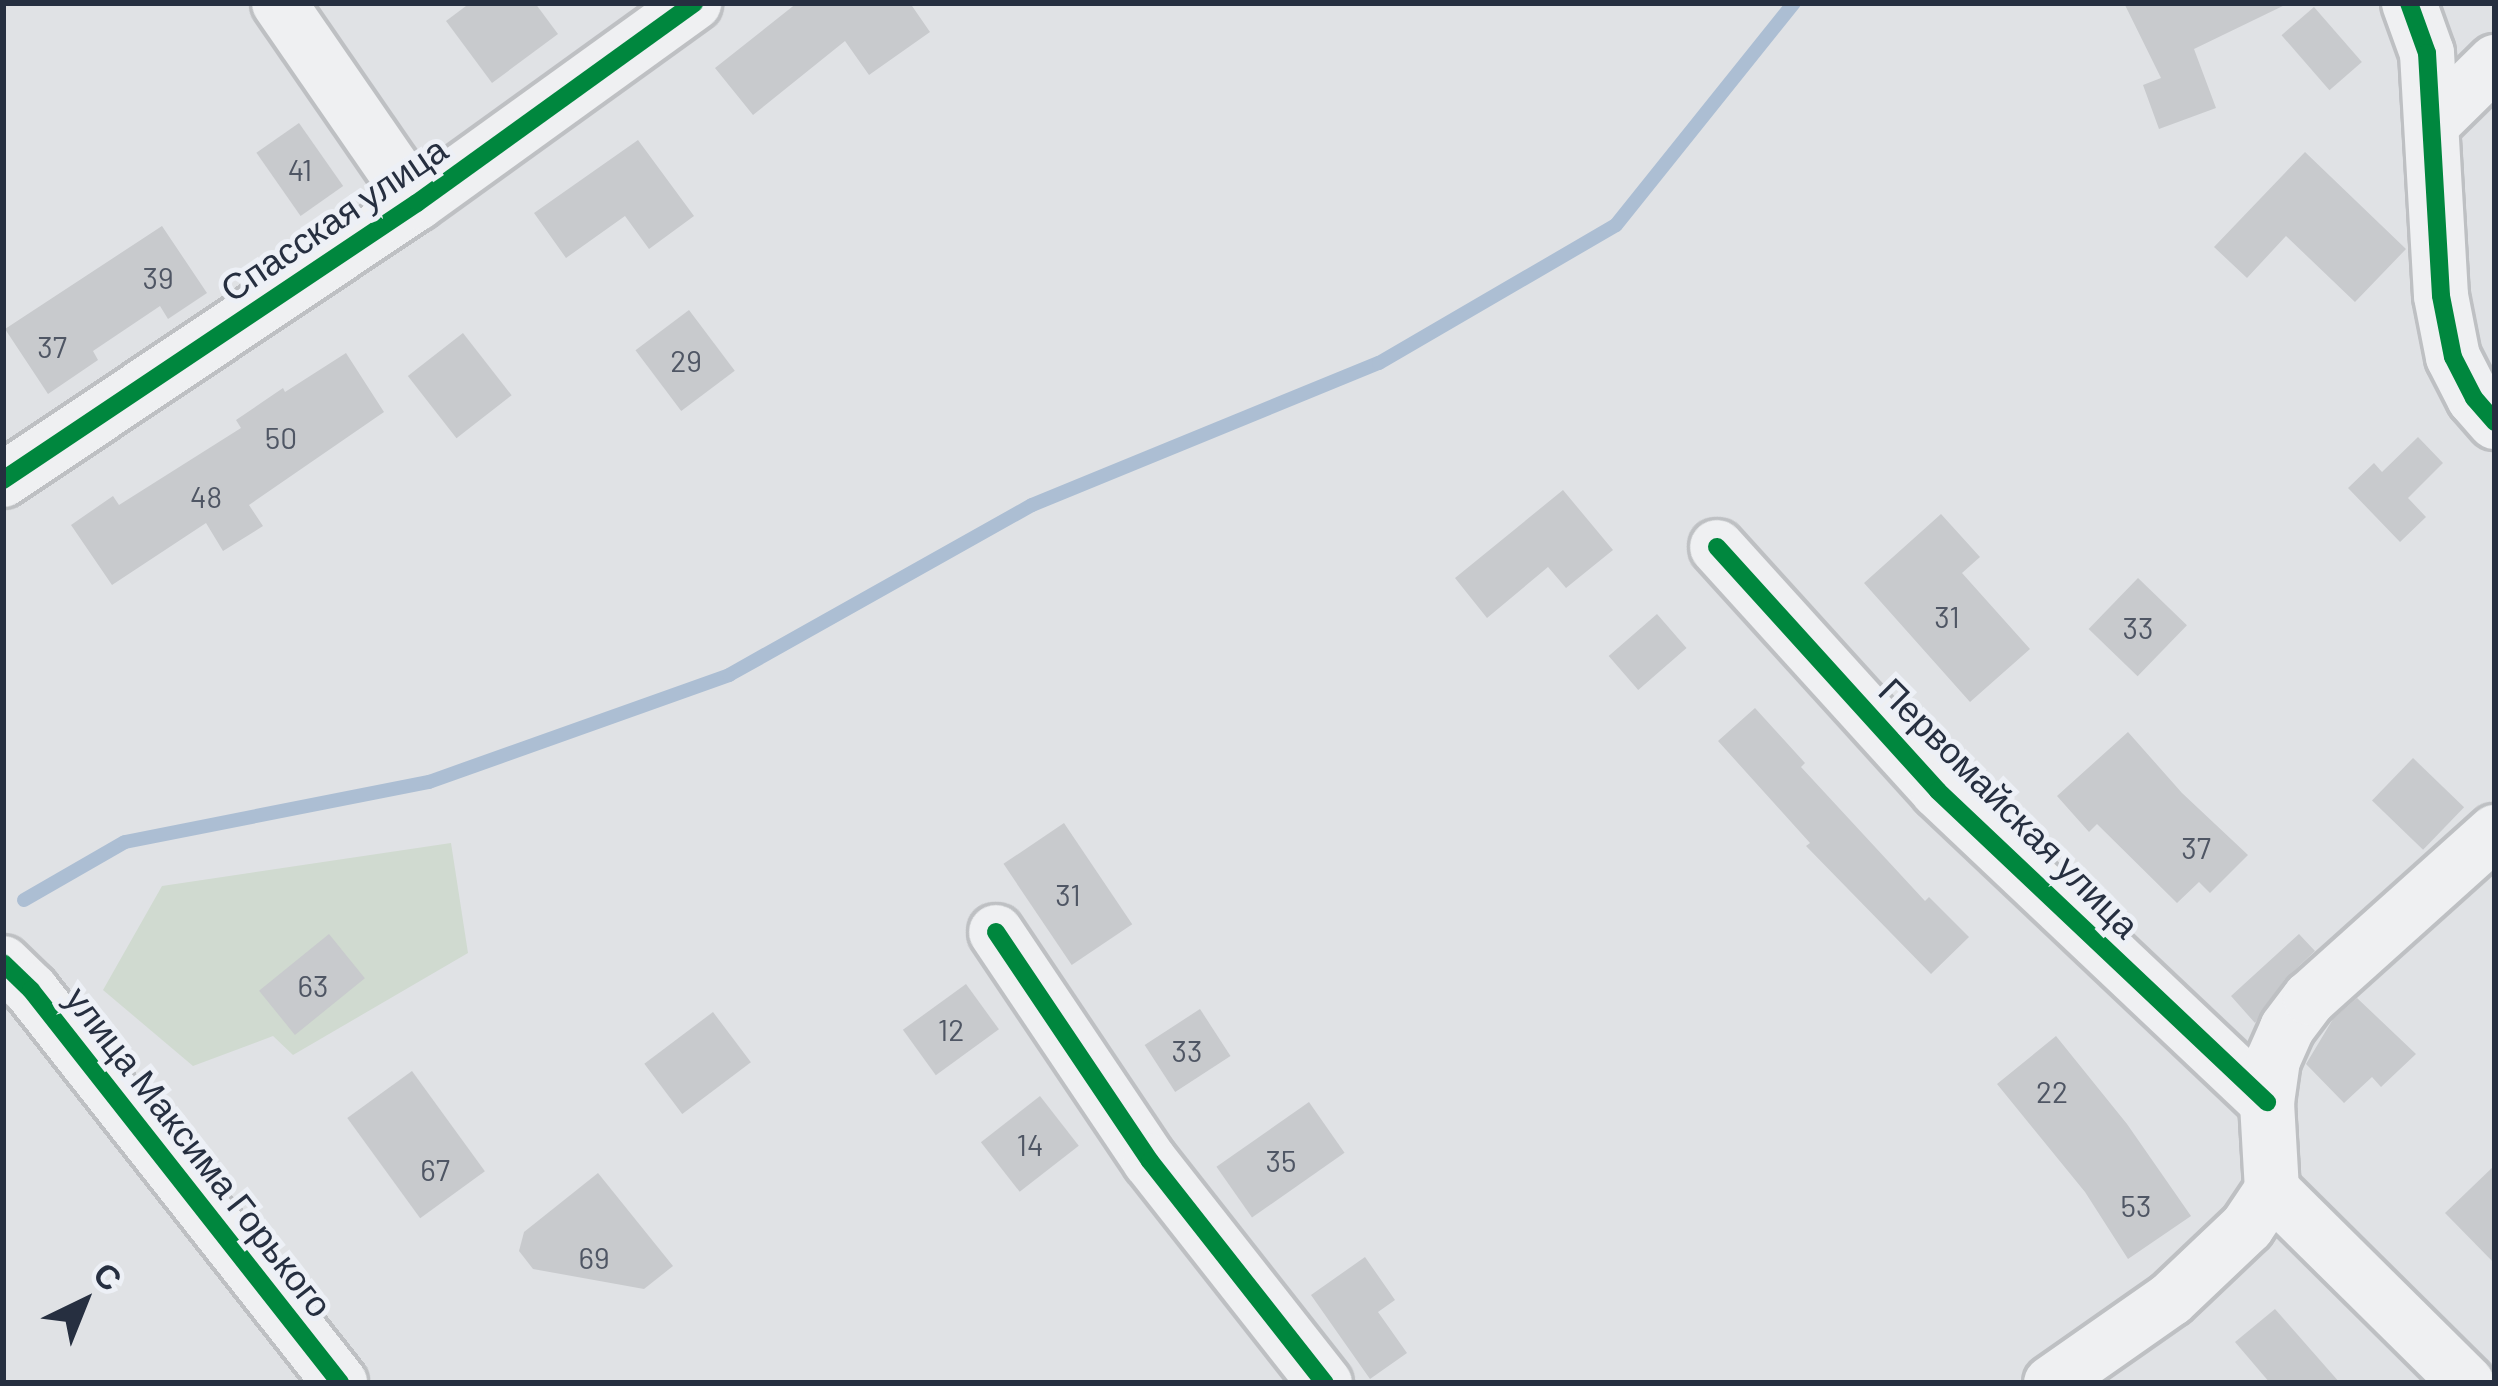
<!DOCTYPE html>
<meta charset="utf-8">
<style>
body{margin:0}
#map{position:relative;width:2498px;height:1386px;overflow:hidden;background:#e0e2e5;font-family:Barlow,sans-serif}
div>[style]{position:absolute}
[style*='--x']{left:calc(var(--x)*1px);top:calc(var(--y)*1px);width:calc(var(--w)*1px);rotate:calc(var(--a)*1deg)}
.green>*{inset:0;background:#d0dad0}
.stream>*{height:14px;margin:-7px;padding:0 7px;transform-origin:7px;border-radius:7px;background:#acbed3}
.building>*{inset:0;background:#c8cacd;transform-origin:0 0}
.roads{filter:drop-shadow(3px 0 #bec0c3) drop-shadow(-3px 0 #bec0c3) drop-shadow(0 3px #bec0c3) drop-shadow(0 -3px #bec0c3)}
.street>*{height:54px;margin:-27px;padding:0 27px;transform-origin:27px;border-radius:27px;background:#eff0f2}
.cycleway>*{height:18px;margin:-9px;padding:0 9px;transform-origin:9px;border-radius:9px;background:#00873e}
span{translate:-50% -50%;white-space:nowrap;text-align:center;line-height:1.15;-webkit-text-stroke:10px #edf0f6;paint-order:stroke}
.number-label{font-size:30px;color:#4f5664}
.number-label span{-webkit-text-stroke-width:0}
.street-label{font-size:36px;color:#262f40}
.frame{position:absolute;inset:0;border:6px solid #262f40;pointer-events:none}
.north{position:absolute;left:24px;top:1242px;width:120px;height:120px;-webkit-text-stroke:9px #edf0f6;paint-order:stroke;rotate:43deg;font-size:33px;font-weight:700;line-height:48px;text-align:center;color:#262f40}
.north::after{content:'';display:block;margin:auto;width:42px;height:54px;background:#262f40;clip-path:polygon(50% 0,100% 100%,50% 72%,0 100%)}
</style>
<div id="map">
<div class="green">
<div style="clip-path:polygon(451px 843px,468px 953px,293px 1055px,273px 1036px,193px 1066px,103px 990px,162px 886px)"></div>
</div>
<div class="stream">
<div style="--x:24;--y:900;--w:116;--a:-29.9"></div>
<div style="--x:125;--y:842;--w:310;--a:-11.2"></div>
<div style="--x:429;--y:782;--w:319;--a:-19.6"></div>
<div style="--x:729;--y:675;--w:347;--a:-29.3"></div>
<div style="--x:1032;--y:505;--w:375;--a:-22.3"></div>
<div style="--x:1379;--y:363;--w:274;--a:-30.2"></div>
<div style="--x:1616;--y:225;--w:285;--a:-51.3"></div>
</div>
<div class="building">
<div style="clip-path:polygon(470px 3px,535px 3px,558px 34px,492px 83px,446px 21px)"></div>
<div style="clip-path:polygon(797px 3px,910px 3px,930px 32px,869px 75px,845px 41px,753px 115px,715px 68px)"></div>
<div style="clip-path:polygon(2124px 3px,2289px 3px,2194px 49px,2216px 108px,2159px 129px,2143px 85px,2161px 78px)"></div>
<div style="left:2314px;top:7px;width:73px;height:43px;rotate:49deg"></div>
<div style="left:299px;top:123px;width:77px;height:52px;rotate:55deg"></div>
<div style="clip-path:polygon(638px 140px,694px 216px,649px 249px,625px 216px,566px 258px,534px 213px)"></div>
<div style="clip-path:polygon(2305px 152px,2406px 249px,2355px 302px,2286px 236px,2247px 278px,2214px 247px)"></div>
<div style="clip-path:polygon(162px 226px,207px 293px,168px 319px,160px 306px,93px 351px,98px 360px,48px 394px,5px 329px)"></div>
<div style="left:689px;top:310px;width:76px;height:67px;rotate:53deg"></div>
<div style="left:463px;top:333px;width:79px;height:70px;rotate:52deg"></div>
<div style="clip-path:polygon(346px 353px,384px 412px,249px 505px,263px 526px,223px 551px,206px 523px,112px 585px,71px 525px,113px 496px,119px 505px,241px 428px,236px 420px,283px 388px,285px 392px)"></div>
<div style="clip-path:polygon(2418px 437px,2443px 463px,2408px 498px,2426px 517px,2400px 542px,2348px 488px,2374px 463px,2382px 472px)"></div>
<div style="clip-path:polygon(1563px 490px,1613px 550px,1566px 588px,1548px 567px,1487px 618px,1455px 578px)"></div>
<div style="clip-path:polygon(1941px 514px,1980px 557px,1962px 573px,2030px 649px,1970px 702px,1864px 583px)"></div>
<div style="left:2138px;top:578px;width:68px;height:71px;rotate:44deg"></div>
<div style="left:1657px;top:614px;width:45px;height:64px;rotate:49deg"></div>
<div style="clip-path:polygon(1755px 708px,1805px 763px,1801px 767px,1925px 901px,1929px 897px,1969px 937px,1931px 974px,1806px 846px,1810px 843px,1718px 741px)"></div>
<div style="clip-path:polygon(2128px 732px,2182px 793px,2248px 855px,2210px 893px,2199px 882px,2177px 903px,2097px 824px,2089px 832px,2057px 796px)"></div>
<div style="left:2413px;top:758px;width:71px;height:59px;rotate:44deg"></div>
<div style="left:1064px;top:823px;width:122px;height:73px;rotate:56deg"></div>
<div style="left:329px;top:934px;width:57px;height:90px;rotate:51deg"></div>
<div style="clip-path:polygon(2299px 934px,2315px 951px,2285px 979px,2255px 1023px,2231px 996px)"></div>
<div style="left:966px;top:984px;width:56px;height:78px;rotate:54deg"></div>
<div style="clip-path:polygon(2357px 998px,2416px 1054px,2381px 1087px,2372px 1077px,2344px 1103px,2306px 1064px,2333px 1019px)"></div>
<div style="left:1200px;top:1009px;width:56px;height:66px;rotate:57deg"></div>
<div style="left:713px;top:1012px;width:63px;height:86px;rotate:53deg"></div>
<div style="clip-path:polygon(2056px 1036px,2127px 1124px,2191px 1216px,2128px 1259px,2085px 1192px,1997px 1084px)"></div>
<div style="left:412px;top:1071px;width:124px;height:80px;rotate:54deg"></div>
<div style="left:1040px;top:1096px;width:63px;height:75px;rotate:52deg"></div>
<div style="left:1309px;top:1102px;width:62px;height:113px;rotate:55deg"></div>
<div style="clip-path:polygon(2495px 1165px,2495px 1264px,2445px 1213px)"></div>
<div style="clip-path:polygon(598px 1173px,673px 1266px,644px 1289px,533px 1269px,519px 1251px,524px 1232px)"></div>
<div style="clip-path:polygon(1365px 1257px,1395px 1300px,1378px 1312px,1407px 1353px,1370px 1379px,1311px 1295px)"></div>
<div style="clip-path:polygon(2275px 1309px,2340px 1383px,2270px 1383px,2235px 1342px)"></div>
</div>
<div class="roads">
<div class="street">
<div style="--x:279;--y:3;--w:243;--a:55.4"></div>
<div style="--x:2409;--y:3;--w:53;--a:70.2"></div>
<div style="--x:2427;--y:53;--w:243;--a:86.7"></div>
<div style="--x:2441;--y:296;--w:62;--a:78.9"></div>
<div style="--x:2453;--y:357;--w:46;--a:62.9"></div>
<div style="--x:2474;--y:398;--w:32;--a:49"></div>
<div style="--x:2434;--y:122;--w:86;--a:-44.5"></div>
<div style="--x:3;--y:480;--w:498;--a:-33.8"></div>
<div style="--x:417;--y:203;--w:342;--a:-35.8"></div>
<div style="--x:1717;--y:547;--w:329;--a:47.8"></div>
<div style="--x:1938;--y:791;--w:453;--a:43.4"></div>
<div style="--x:996;--y:932;--w:276;--a:56.1"></div>
<div style="--x:1150;--y:1161;--w:283;--a:51.8"></div>
<div style="--x:3;--y:963;--w:39;--a:44"></div>
<div style="--x:31;--y:990;--w:500;--a:51.8"></div>
<div style="--x:2272;--y:1190;--w:274;--a:44.7"></div>
<div style="--x:2051;--y:1383;--w:146;--a:-35"></div>
<div style="--x:2171;--y:1299;--w:105;--a:-43.5"></div>
<div style="--x:2247;--y:1227;--w:45;--a:-56"></div>
<div style="--x:2272;--y:1190;--w:88;--a:-93.3"></div>
<div style="--x:2267;--y:1102;--w:42;--a:-81.9"></div>
<div style="--x:2273;--y:1060;--w:35;--a:-66"></div>
<div style="--x:2287;--y:1028;--w:38;--a:-53"></div>
<div style="--x:2310;--y:998;--w:249;--a:-41.9"></div>
</div>
</div>
<div class="cycleway">
<div style="--x:2409;--y:3;--w:53;--a:70.2"></div>
<div style="--x:2427;--y:53;--w:243;--a:86.7"></div>
<div style="--x:2441;--y:296;--w:62;--a:78.9"></div>
<div style="--x:2453;--y:357;--w:46;--a:62.9"></div>
<div style="--x:2474;--y:398;--w:32;--a:49"></div>
<div style="--x:3;--y:480;--w:498;--a:-33.8"></div>
<div style="--x:417;--y:203;--w:342;--a:-35.8"></div>
<div style="--x:1717;--y:547;--w:329;--a:47.8"></div>
<div style="--x:1938;--y:791;--w:453;--a:43.4"></div>
<div style="--x:996;--y:932;--w:276;--a:56.1"></div>
<div style="--x:1150;--y:1161;--w:283;--a:51.8"></div>
<div style="--x:3;--y:963;--w:39;--a:44"></div>
<div style="--x:31;--y:990;--w:500;--a:51.8"></div>
</div>
<div class="number-label">
<span style="left:300px;top:169px">41</span>
<span style="left:158px;top:277px">39</span>
<span style="left:52px;top:346px">37</span>
<span style="left:686px;top:360px">29</span>
<span style="left:281px;top:437px">50</span>
<span style="left:206px;top:496px">48</span>
<span style="left:1947px;top:616px">31</span>
<span style="left:2138px;top:627px">33</span>
<span style="left:2196px;top:847px">37</span>
<span style="left:1068px;top:894px">31</span>
<span style="left:313px;top:985px">63</span>
<span style="left:951px;top:1029px">12</span>
<span style="left:1187px;top:1050px">33</span>
<span style="left:2052px;top:1091px">22</span>
<span style="left:1030px;top:1144px">14</span>
<span style="left:1281px;top:1160px">35</span>
<span style="left:435px;top:1169px">67</span>
<span style="left:2136px;top:1205px">53</span>
<span style="left:594px;top:1257px">69</span>
</div>
<div class="street-label">
<span style="left:333px;top:218px;rotate:-34deg">Спасская улица</span>
<span style="left:2010px;top:807px;rotate:45deg">Первомайская улица</span>
<span style="left:200px;top:1151px;rotate:52deg">улица Максима Горького</span>
</div>
<div class="frame"></div>
<div class="north">С</div>
</div>
